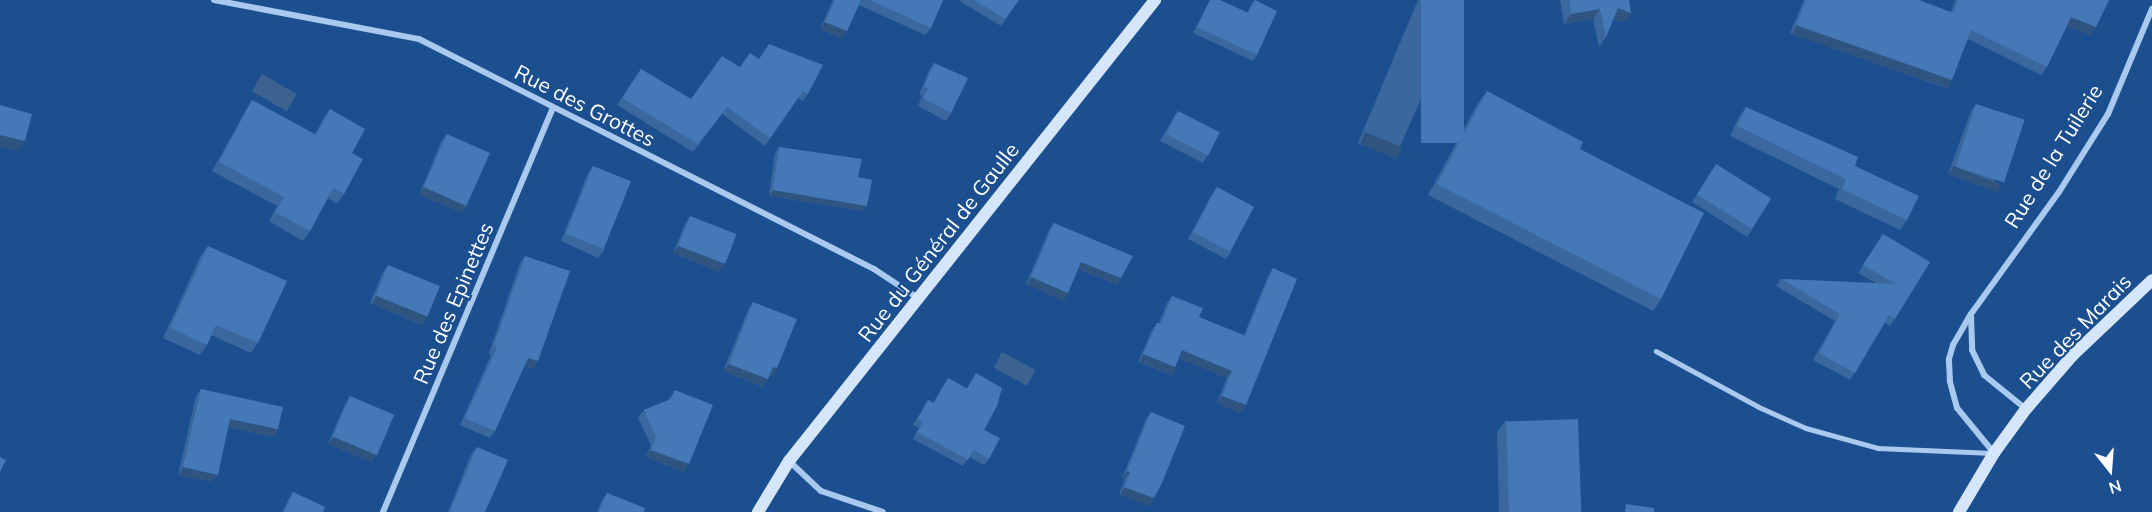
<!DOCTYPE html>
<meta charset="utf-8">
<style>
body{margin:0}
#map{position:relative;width:2152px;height:512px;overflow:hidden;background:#1b4f8f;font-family:Mulish,sans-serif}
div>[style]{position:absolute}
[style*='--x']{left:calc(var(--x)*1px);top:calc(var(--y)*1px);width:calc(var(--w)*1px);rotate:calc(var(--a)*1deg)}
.water>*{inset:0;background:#3c6290;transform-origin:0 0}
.lane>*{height:4.5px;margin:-2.25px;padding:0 2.25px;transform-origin:2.25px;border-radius:2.25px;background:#a9c9ee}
.street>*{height:6px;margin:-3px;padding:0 3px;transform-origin:3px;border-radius:3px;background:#a9c9ee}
.secondary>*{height:12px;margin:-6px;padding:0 6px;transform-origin:6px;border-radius:6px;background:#d6e6fa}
.wall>*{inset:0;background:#3a679d}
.shaded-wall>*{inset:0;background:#305480;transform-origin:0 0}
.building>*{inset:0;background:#4478b7;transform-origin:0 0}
span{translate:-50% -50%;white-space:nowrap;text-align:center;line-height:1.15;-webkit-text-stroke:4.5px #1b4f8f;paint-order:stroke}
.street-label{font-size:21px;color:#fff}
.north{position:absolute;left:2080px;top:440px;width:60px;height:60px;-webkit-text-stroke:4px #1b4f8f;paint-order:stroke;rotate:163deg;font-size:16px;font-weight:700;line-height:24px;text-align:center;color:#fff}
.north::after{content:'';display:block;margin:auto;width:21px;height:27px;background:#fff;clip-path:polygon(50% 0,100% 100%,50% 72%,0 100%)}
</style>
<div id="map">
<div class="water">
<div style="left:262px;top:74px;width:40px;height:20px;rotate:30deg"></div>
<div style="left:1002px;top:352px;width:38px;height:18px;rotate:28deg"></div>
</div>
<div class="lane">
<div style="--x:1656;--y:351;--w:117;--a:28.5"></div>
<div style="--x:1759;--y:407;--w:51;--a:24.1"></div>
<div style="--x:1806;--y:428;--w:75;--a:15.5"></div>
<div style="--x:1878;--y:448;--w:114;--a:2.5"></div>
</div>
<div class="street">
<div style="--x:214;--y:0;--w:209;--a:10.8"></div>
<div style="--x:419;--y:39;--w:510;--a:26.82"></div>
<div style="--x:874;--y:269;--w:53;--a:33.4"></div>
<div style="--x:1971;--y:315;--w:35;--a:88"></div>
<div style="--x:1972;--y:350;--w:28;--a:64"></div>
<div style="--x:1984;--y:375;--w:54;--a:39"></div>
<div style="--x:1994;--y:453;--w:58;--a:-129.4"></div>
<div style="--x:1957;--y:408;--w:28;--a:-105"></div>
<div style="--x:1950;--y:381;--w:22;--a:-93"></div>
<div style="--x:1949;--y:359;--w:15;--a:-74"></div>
<div style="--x:1953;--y:345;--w:36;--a:-60"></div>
<div style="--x:1971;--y:314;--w:150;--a:-54.2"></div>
<div style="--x:2059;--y:192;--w:92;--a:-57.9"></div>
<div style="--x:2108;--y:114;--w:114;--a:-67.3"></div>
<div style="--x:789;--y:461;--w:44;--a:43.2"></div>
<div style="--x:821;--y:491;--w:65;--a:18.7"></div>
<div style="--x:383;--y:512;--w:438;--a:-67.2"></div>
</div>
<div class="secondary">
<div style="--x:758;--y:512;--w:60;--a:-58.7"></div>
<div style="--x:789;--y:461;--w:589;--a:-51.55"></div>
<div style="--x:1959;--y:512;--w:69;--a:-59.3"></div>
<div style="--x:1994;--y:453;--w:54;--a:-54"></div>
<div style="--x:2026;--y:409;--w:70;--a:-49"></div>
<div style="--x:2072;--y:356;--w:110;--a:-43.5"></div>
</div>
<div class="wall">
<div style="clip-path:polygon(833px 0,943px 0,931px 28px,925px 35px,859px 5px,847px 31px,842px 39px,820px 29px)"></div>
<div style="clip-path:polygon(958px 0,1019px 0,1001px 26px)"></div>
<div style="clip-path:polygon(1210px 0,1220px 0,1247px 12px,1254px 0,1257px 55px,1253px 61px,1193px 33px)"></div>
<div style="clip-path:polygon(1418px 0,1464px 0,1395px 158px,1358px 143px)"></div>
<div style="clip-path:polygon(1560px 0,1629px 0,1624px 23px,1613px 19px,1606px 37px,1599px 47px,1593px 19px,1564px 24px)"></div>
<div style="clip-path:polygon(1804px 0,1919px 0,1951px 12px,1955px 0,2109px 0,2096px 27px,2090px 35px,2067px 26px,2047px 67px,2041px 75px,1968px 39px,1946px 88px,1790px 33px)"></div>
<div style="clip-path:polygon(750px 53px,808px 94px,803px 101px,798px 98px,765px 146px,722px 114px,693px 152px,617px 105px,641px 69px,691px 99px,740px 67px)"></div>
<div style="clip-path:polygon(934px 63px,951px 113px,946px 121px,918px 106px,922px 96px,919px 94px,929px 71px)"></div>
<div style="clip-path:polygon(1487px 91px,1661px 299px,1653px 311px,1428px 195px,1478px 103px)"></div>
<div style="clip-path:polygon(252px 100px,315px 134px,323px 119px,330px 109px,352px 153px,344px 194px,337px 204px,328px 198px,310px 231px,303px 241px,269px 221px,277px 206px,212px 171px,246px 110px)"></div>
<div style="clip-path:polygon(1976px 104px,1997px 192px,1948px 174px,1971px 111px)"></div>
<div style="clip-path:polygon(1746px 107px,1855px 166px,1907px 220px,1900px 230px,1835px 199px,1839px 189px,1730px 136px,1739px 117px)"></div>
<div style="clip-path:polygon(1178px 111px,1208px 155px,1203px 163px,1160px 141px,1173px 118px)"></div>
<div style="clip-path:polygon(447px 134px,463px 213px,419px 195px,441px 142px)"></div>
<div style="clip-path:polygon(779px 147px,858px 177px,867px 206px,863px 211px,769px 196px,775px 153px)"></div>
<div style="clip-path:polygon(593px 166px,604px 251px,598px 258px,561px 241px,588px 173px)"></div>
<div style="clip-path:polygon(1711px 172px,1752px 230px,1747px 237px,1692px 202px)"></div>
<div style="clip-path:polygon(1217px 187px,1231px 252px,1226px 259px,1188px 239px,1212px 194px)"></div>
<div style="clip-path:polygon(690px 216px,725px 264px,719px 272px,673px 253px,685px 224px)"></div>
<div style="clip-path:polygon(1054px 223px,1121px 278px,1117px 285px,1078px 269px,1068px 293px,1063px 300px,1026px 284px,1049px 230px)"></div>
<div style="clip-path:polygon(1883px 234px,1930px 262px,1890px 326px,1885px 323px,1850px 380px,1813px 360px,1835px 321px,1776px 286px,1781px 279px,1876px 283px,1858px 273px)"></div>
<div style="clip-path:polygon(208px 246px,258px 343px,251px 353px,211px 335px,207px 345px,200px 355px,163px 338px,201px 255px)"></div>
<div style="clip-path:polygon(525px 256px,533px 369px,524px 366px,495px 431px,490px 438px,460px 425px,491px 355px,489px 353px,520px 263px)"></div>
<div style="clip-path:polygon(388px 265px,427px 317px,422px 325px,370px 303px,383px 272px)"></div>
<div style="clip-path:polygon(1273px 268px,1240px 413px,1217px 403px,1227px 378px,1179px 358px,1175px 367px,1170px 375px,1138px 362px,1152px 330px,1157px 323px,1159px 323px,1167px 303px,1172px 296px,1199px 317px,1244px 335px,1268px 276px)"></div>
<div style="clip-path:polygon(753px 302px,777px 368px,772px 376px,770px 375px,763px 387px,723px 371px,748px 310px)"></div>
<div style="clip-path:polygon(976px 373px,989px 459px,984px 465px,969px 457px,963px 466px,913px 439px,919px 428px,913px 425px,928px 400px,933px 403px,948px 378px,967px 388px)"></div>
<div style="clip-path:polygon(201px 389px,278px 429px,273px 437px,228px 427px,212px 482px,178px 475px,196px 396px)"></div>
<div style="clip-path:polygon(675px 390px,684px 472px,646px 457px,651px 445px,638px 418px,644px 410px,668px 400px)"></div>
<div style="clip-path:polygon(350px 396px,372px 462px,328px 444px,345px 404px)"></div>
<div style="clip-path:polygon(1151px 412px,1149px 505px,1119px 494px,1125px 479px,1122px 478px,1146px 419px)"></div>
<div style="clip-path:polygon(1506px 420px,1581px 512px,1499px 512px,1497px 432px)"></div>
<div style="clip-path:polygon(477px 447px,485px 512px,448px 512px,471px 454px)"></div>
<div style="clip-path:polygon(293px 492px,323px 512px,282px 512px,288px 500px)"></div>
<div style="clip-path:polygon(607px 493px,644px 512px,597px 512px,602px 500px)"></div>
</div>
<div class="shaded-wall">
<div style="clip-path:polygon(1618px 8px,1631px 13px,1624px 23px,1611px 18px)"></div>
<div style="clip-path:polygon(1600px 9px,1593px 19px,1564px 24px,1571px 14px)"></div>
<div style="clip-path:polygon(2071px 17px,2096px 27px,2090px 35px,2065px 26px)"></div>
<div style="clip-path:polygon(825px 22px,847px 31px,842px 39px,820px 29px)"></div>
<div style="left:1796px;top:25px;width:165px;height:10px;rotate:19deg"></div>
<div style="left:1365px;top:132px;width:40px;height:13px;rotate:22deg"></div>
<div style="clip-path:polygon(0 135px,25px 141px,18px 151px,0 147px)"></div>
<div style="clip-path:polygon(1954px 166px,2002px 185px,1997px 192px,1948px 174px)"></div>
<div style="clip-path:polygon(424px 187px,468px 206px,463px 213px,419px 195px)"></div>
<div style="clip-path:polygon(773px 190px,867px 206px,863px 211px,769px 196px)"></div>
<div style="clip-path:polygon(678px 246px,725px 264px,719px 272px,673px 253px)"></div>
<div style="clip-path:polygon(1081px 262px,1121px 278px,1117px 285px,1077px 268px)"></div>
<div style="left:1031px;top:277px;width:40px;height:9px;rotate:23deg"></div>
<div style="left:376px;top:296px;width:55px;height:9px;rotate:22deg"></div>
<div style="clip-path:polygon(1182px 350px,1232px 371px,1227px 378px,1177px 358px)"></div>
<div style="left:1143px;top:354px;width:35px;height:9px;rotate:22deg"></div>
<div style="clip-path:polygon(528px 358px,538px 361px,533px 369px,523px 365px)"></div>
<div style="clip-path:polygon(729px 364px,768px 379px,763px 387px,723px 371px)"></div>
<div style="clip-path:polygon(773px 367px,777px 368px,772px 376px,768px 375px)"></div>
<div style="clip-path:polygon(1222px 396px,1246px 405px,1240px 413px,1217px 403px)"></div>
<div style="clip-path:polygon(230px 419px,278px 429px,273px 437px,225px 426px)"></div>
<div style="clip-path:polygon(334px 437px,377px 454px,372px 462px,328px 444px)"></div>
<div style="clip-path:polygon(651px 450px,689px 464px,684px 472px,646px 457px)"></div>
<div style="clip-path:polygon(183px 467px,218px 475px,212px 482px,178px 475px)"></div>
<div style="clip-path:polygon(1127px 471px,1130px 472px,1125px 479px,1122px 478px)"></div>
<div style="left:1124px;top:487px;width:32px;height:9px;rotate:20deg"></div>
</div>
<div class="building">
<div style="clip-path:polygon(835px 0,861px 0,847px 31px,825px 22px)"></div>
<div style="clip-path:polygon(870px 0,943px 0,931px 28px)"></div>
<div style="clip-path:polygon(974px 0,1019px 0,1005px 19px)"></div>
<div style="clip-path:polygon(1210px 0,1220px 0,1248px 13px,1255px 0,1277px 11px,1257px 55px,1197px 27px)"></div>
<div style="left:1421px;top:0;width:43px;height:143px"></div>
<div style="clip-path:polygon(1569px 0,1629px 0,1631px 13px,1618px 8px,1606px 37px,1600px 9px,1571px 14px)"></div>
<div style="clip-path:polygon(1806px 0,1919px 0,1953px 13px,1958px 0,2109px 0,2096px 27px,2071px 17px,2047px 67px,1971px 30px,1952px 80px,1796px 25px)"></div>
<div style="clip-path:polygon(769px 44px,823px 65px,808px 94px,803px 91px,770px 138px,727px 107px,698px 144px,622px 98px,641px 69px,691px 99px,722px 56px,740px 67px,750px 53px,759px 59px)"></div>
<div style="clip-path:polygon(934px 63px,968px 78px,951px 113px,923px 98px,928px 89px,924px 86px)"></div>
<div style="clip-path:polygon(1487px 91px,1583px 142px,1580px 149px,1704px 213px,1661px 299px,1437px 184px)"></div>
<div style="clip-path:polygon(252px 100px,316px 135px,330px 109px,365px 129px,352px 153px,363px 159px,344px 194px,333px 188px,310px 231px,275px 212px,284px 197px,219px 162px)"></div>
<div style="left:1976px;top:104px;width:51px;height:66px;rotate:18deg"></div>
<div style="clip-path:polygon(0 105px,32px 114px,25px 141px,0 135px)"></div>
<div style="clip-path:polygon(1746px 107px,1858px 157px,1855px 166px,1919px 196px,1907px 220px,1842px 189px,1846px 179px,1737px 126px)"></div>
<div style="left:1178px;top:111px;width:47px;height:26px;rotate:27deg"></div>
<div style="left:447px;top:134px;width:47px;height:58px;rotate:24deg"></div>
<div style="clip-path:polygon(779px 147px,862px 159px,858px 177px,872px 180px,867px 206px,773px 190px)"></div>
<div style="left:1716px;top:164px;width:65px;height:36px;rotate:32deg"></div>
<div style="left:593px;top:166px;width:41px;height:73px;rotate:22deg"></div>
<div style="left:1217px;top:187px;width:42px;height:51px;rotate:28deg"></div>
<div style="left:690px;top:216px;width:50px;height:32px;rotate:21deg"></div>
<div style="clip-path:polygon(1054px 223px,1133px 256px,1121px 278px,1081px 262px,1068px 293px,1031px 277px)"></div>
<div style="clip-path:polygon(1883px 234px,1930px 262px,1895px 319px,1889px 315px,1855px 373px,1819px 353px,1840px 314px,1781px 279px,1896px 284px,1863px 265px)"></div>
<div style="clip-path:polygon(208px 246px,287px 281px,258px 343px,216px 325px,207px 345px,170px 328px)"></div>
<div style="clip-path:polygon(525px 256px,570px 271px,538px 361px,528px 358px,495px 431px,465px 418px,497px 348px,494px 345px)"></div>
<div style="left:388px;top:265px;width:56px;height:33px;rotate:22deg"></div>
<div style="clip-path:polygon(1273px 268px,1297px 279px,1246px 405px,1222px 396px,1232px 371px,1182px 350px,1175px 367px,1143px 354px,1157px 323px,1161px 324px,1172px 296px,1203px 308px,1199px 317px,1245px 336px)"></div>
<div style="clip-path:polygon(753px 302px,797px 319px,777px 368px,773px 367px,768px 379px,729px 364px)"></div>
<div style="clip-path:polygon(976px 373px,1002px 388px,997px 406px,984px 430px,1000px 438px,989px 459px,973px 450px,968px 460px,917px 432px,923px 422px,918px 419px,928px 400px,934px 403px,948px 378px,967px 389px)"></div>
<div style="clip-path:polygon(201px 389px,283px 407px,278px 429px,230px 419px,218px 475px,183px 467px)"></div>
<div style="clip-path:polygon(675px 390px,713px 405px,689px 464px,651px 450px,656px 437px,644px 410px,671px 399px)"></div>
<div style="left:350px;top:396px;width:48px;height:44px;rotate:23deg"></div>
<div style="clip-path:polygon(1151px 412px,1185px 426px,1162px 483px,1154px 498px,1124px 487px,1130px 472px,1127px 471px)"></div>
<div style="left:1578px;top:419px;width:93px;height:72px;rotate:88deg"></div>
<div style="clip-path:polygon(477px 447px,508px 460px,485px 512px,452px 512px,450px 511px)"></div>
<div style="clip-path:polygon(0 457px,6px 460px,0 472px)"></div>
<div style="clip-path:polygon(293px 492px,325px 507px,323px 512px,284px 512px)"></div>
<div style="clip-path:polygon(607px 493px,645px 508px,644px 512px,599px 512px)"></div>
<div style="clip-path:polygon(1626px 504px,1654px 508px,1654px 512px,1625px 512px)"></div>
</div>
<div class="street-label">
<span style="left:585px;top:105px;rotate:27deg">Rue des Grottes</span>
<span style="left:2053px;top:156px;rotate:-58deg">Rue de la Tuilerie</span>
<span style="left:938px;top:242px;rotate:-52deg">Rue du Général de Gaulle</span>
<span style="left:453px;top:303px;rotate:-67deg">Rue des Epinettes</span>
<span style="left:2075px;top:331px;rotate:-46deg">Rue des Marais</span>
</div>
<div class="north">N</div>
</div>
